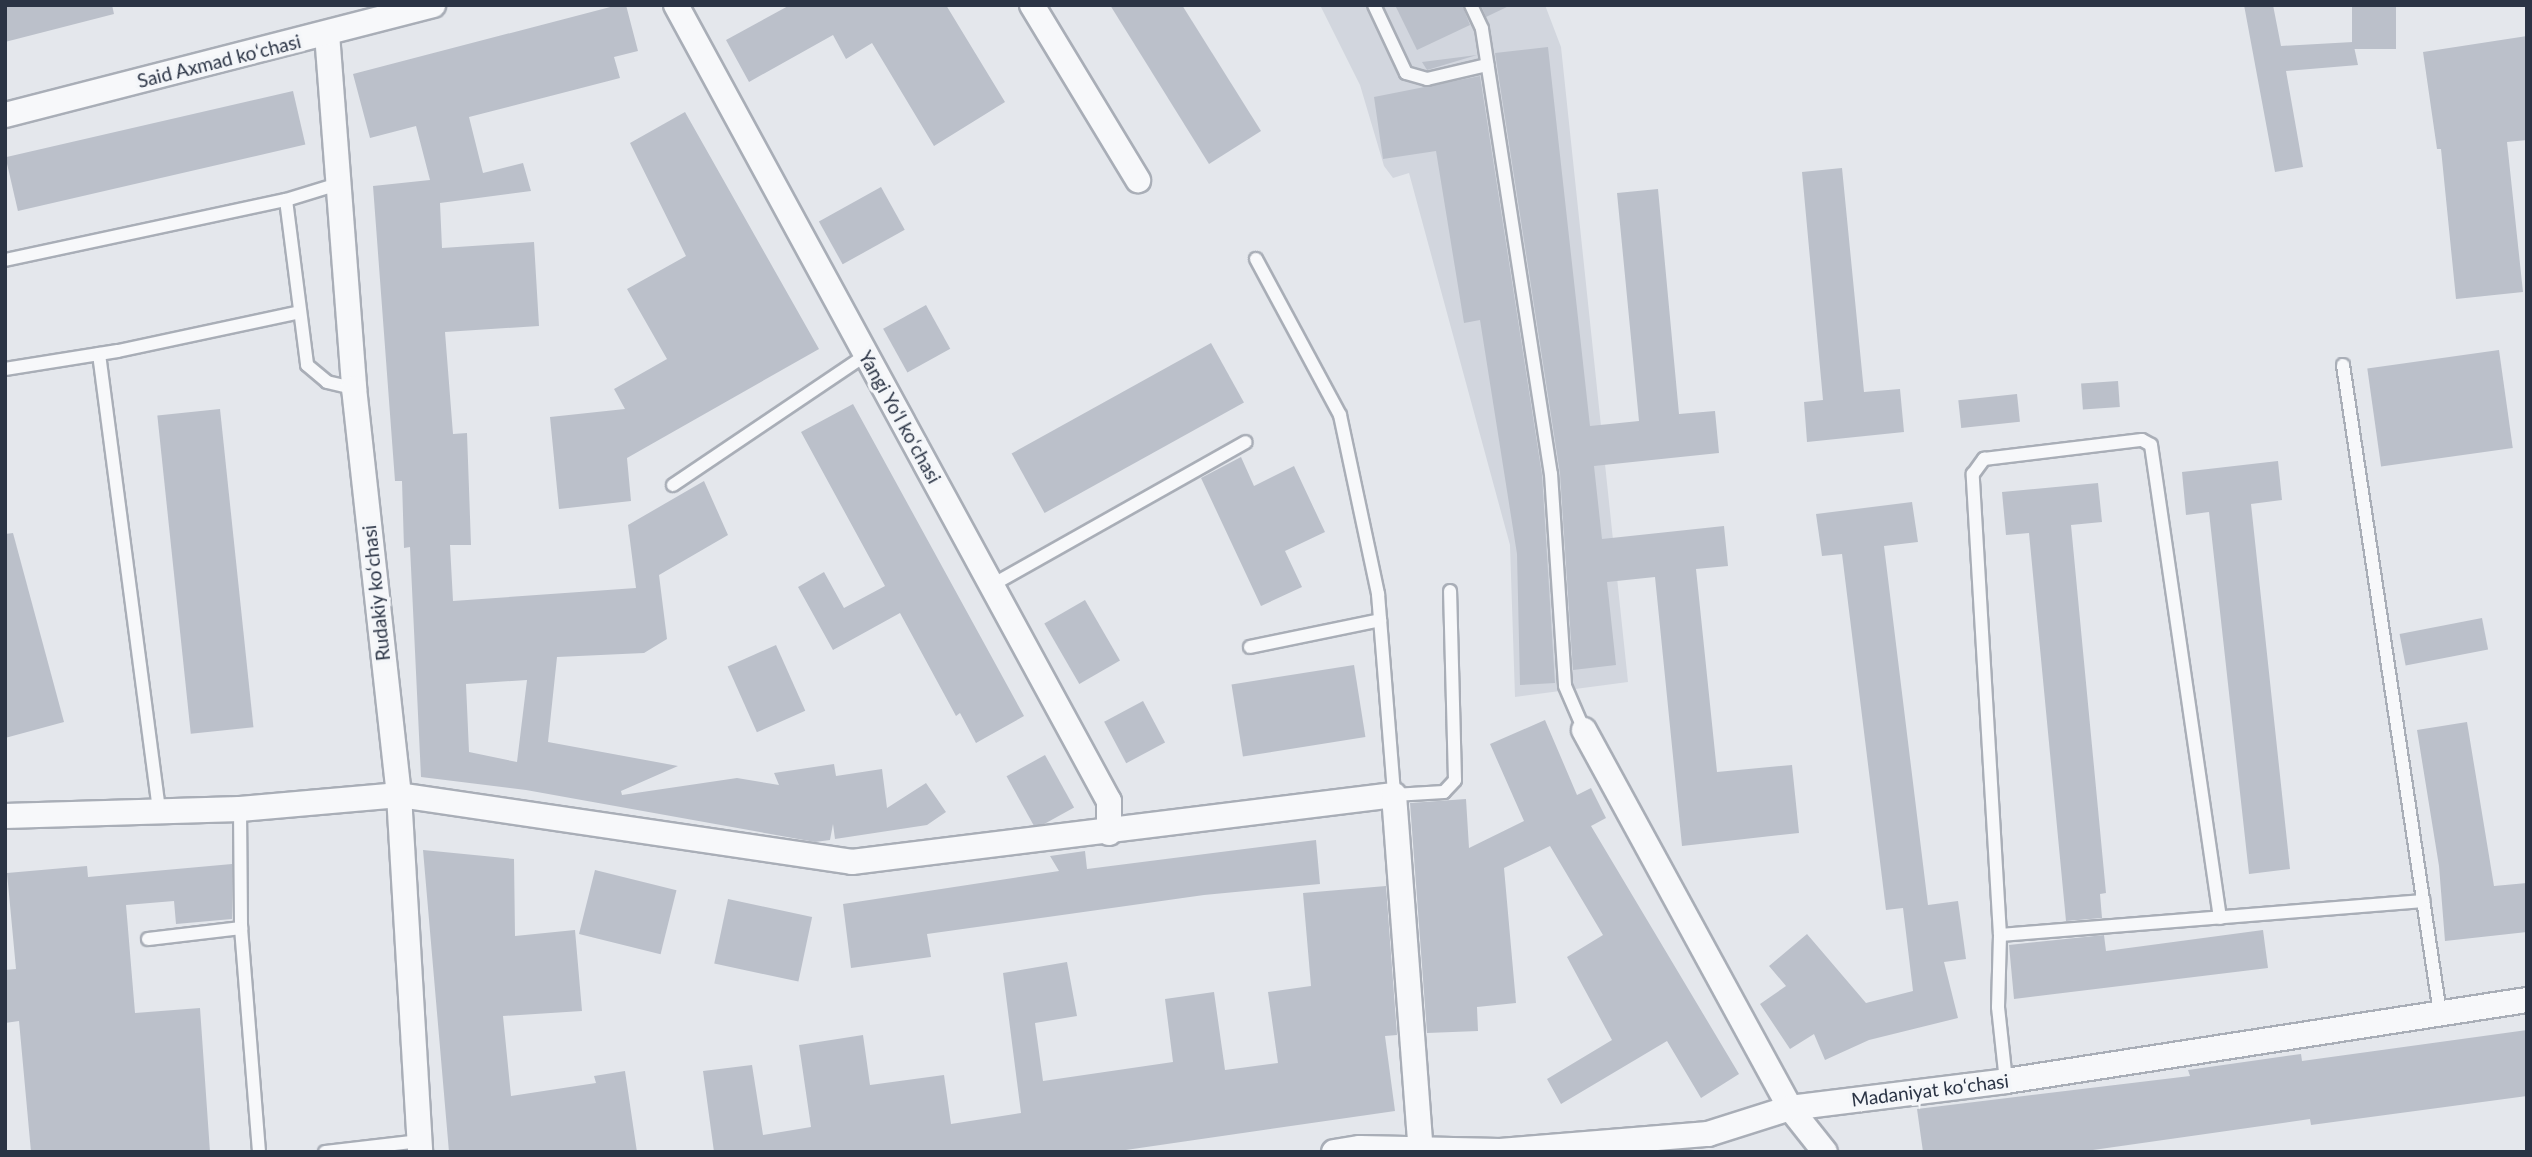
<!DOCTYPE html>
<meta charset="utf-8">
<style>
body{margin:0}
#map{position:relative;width:2532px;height:1157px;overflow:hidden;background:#e4e7ec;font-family:Lato,sans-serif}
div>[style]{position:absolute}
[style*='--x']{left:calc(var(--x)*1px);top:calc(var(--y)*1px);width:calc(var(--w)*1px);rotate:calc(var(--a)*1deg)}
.built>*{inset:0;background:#d2d6de}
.building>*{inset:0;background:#bbc0ca;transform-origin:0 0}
.roads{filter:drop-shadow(2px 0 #a9aeb7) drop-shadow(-2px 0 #a9aeb7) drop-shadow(0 2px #a9aeb7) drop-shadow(0 -2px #a9aeb7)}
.lane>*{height:12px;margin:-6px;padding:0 6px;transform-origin:6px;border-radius:6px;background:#f7f8fa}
.street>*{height:24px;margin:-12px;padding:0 12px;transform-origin:12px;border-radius:12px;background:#f7f8fa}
span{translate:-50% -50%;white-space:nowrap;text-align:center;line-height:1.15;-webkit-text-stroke:7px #f4f6f9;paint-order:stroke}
.street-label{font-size:19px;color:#2b3445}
.frame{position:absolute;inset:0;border:7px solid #2b3445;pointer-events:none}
</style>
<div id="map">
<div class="built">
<div style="clip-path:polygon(1320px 5px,1545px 5px,1561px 47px,1628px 682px,1515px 697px,1510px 545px,1409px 173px,1393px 178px,1384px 166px,1360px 85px)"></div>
</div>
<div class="building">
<div style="clip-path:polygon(5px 5px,112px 5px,114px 14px,5px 42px)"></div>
<div style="clip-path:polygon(evenodd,618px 5px,626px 5px,638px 51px,614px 57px,620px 78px,469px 117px,483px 173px,523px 163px,531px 191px,440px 203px,442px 248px,534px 242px,539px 326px,445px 332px,453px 434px,467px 433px,471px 545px,450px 545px,453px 601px,636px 588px,628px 525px,704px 481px,728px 535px,659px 575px,667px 639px,644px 653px,557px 657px,548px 742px,678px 766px,621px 791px,622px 795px,737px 778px,779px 785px,774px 773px,834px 764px,836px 776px,882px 769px,887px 808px,926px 783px,946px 812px,927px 825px,835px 839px,833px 824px,830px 840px,815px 842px,526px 790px,421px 777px,410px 547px,404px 548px,402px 481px,395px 481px,373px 186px,430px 180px,416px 126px,370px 138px,353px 74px,618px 5px,527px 680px,517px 762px,469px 752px,466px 684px,527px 680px)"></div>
<div style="clip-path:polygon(790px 5px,946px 5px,1005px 102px,934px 146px,872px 43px,846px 59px,833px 35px,749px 82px,726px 40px)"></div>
<div style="clip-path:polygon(1110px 5px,1182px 5px,1261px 131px,1209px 164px)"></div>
<div style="clip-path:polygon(1395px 5px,1462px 5px,1470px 25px,1417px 50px)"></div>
<div style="clip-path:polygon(1481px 5px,1511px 5px,1486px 17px)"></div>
<div style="clip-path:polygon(2244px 5px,2273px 5px,2281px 46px,2353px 42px,2358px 65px,2286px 71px,2303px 167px,2275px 172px)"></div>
<div style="left:2352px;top:5px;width:44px;height:44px"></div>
<div style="clip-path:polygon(2527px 36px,2527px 140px,2507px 142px,2523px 292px,2456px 299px,2441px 149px,2437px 149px,2423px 52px)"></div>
<div style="clip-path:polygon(1548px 47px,1590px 426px,1639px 421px,1617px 193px,1658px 189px,1679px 414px,1715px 411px,1719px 453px,1594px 466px,1602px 539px,1724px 526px,1728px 566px,1696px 569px,1717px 772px,1792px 765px,1799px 833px,1682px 846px,1655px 577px,1607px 582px,1616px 665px,1573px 670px,1560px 473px,1495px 53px)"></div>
<div style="clip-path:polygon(1477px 55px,1427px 70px,1422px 62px)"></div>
<div style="clip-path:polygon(1480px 76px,1542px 475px,1555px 683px,1520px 685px,1517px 554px,1480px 320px,1464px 323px,1436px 151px,1383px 159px,1374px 97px)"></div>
<div style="left:293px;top:91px;width:55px;height:295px;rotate:77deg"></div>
<div style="clip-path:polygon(685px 112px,819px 349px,627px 458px,631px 501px,559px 509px,550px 417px,625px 409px,614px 389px,667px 359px,627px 289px,686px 256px,630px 143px)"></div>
<div style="clip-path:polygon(1842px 168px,1864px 392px,1900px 389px,1904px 432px,1807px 442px,1804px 402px,1823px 400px,1802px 172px)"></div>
<div style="left:881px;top:187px;width:49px;height:71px;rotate:61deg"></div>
<div style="left:926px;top:305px;width:50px;height:49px;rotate:61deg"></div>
<div style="left:1211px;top:343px;width:68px;height:228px;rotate:61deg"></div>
<div style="left:2499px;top:350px;width:99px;height:133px;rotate:82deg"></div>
<div style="left:2118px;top:381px;width:26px;height:37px;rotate:86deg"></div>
<div style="left:2017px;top:394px;width:28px;height:59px;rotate:84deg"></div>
<div style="clip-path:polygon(853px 404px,1024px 716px,976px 743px,960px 713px,956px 716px,900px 613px,833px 650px,798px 587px,824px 572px,844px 608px,885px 586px,801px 432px)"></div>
<div style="left:220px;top:409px;width:320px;height:63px;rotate:84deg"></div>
<div style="clip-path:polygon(1241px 457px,1254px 486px,1294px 466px,1325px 532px,1285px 551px,1302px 587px,1261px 606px,1201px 478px)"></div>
<div style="clip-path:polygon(2278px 461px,2282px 500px,2251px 504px,2290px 869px,2249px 874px,2209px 512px,2186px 515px,2182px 472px)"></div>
<div style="clip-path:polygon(2098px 483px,2102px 522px,2071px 525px,2106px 893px,2100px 894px,2102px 918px,2066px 921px,2029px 533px,2006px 535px,2002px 492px)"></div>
<div style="clip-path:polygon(1912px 502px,1918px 542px,1884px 546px,1928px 905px,1958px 901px,1966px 959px,1944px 962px,1958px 1018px,1869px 1040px,1825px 1060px,1814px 1034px,1790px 1049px,1760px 1004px,1786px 986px,1769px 966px,1807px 934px,1866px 1003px,1913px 991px,1903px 908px,1886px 910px,1842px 554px,1822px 556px,1816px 514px)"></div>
<div style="clip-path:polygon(13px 533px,64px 722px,5px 738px,5px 534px)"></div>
<div style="left:1085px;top:600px;width:70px;height:47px;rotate:60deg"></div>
<div style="left:2482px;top:618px;width:32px;height:84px;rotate:79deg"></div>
<div style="left:776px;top:645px;width:72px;height:53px;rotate:66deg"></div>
<div style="left:1354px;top:665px;width:73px;height:124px;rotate:81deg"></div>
<div style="left:1143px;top:701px;width:47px;height:44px;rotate:62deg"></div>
<div style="clip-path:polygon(1545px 720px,1577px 795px,1591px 788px,1606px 818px,1591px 826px,1739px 1074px,1701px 1098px,1667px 1041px,1561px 1104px,1547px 1079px,1612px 1040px,1567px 957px,1603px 935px,1550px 846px,1504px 868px,1516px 1003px,1477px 1007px,1478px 1031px,1427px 1033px,1410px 803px,1466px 799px,1469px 848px,1524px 821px,1490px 744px)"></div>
<div style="clip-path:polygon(2467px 722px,2494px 886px,2527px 883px,2527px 932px,2445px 941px,2439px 866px,2417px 730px)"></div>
<div style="left:1045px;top:755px;width:60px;height:44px;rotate:61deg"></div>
<div style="clip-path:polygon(1316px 840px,1320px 884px,1204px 895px,927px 934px,931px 957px,851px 968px,843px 904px,1059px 871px,1050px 856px,1085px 851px,1087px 869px)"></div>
<div style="clip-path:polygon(423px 850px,514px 859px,515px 936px,575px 930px,582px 1011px,503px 1016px,511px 1096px,596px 1083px,594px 1076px,625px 1071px,637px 1152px,449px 1152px)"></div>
<div style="clip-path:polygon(232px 864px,232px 919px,176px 924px,174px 901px,126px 905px,135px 1013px,200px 1008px,210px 1152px,31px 1152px,19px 1021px,5px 1023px,5px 970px,16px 969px,7px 873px,87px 866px,88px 877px)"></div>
<div style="left:595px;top:870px;width:84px;height:66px;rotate:14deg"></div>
<div style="clip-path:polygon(1386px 886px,1397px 1035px,1385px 1036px,1395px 1111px,1112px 1152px,714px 1152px,703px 1071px,752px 1065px,763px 1135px,811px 1127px,799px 1045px,863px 1035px,870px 1085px,944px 1075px,951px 1124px,1021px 1113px,1003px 973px,1067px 962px,1077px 1016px,1035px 1023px,1043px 1081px,1173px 1062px,1165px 999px,1214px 992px,1225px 1070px,1278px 1063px,1268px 992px,1311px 986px,1303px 893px)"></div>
<div style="left:728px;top:899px;width:86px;height:66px;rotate:12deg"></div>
<div style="clip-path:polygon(2263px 930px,2268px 968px,2014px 999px,2009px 945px,2104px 935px,2106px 951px)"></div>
<div style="clip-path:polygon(2527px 1030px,2527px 1096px,2311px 1125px,2310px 1119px,2079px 1152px,1923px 1152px,1917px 1109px,2190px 1076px,2188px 1070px,2301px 1054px,2302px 1061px)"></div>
</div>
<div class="roads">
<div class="lane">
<div style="--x:1374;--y:5;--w:75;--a:64.8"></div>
<div style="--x:1406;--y:73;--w:22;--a:16"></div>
<div style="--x:1427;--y:79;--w:62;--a:-13.1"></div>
<div style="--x:1471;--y:5;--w:26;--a:65"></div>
<div style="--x:1482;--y:29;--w:450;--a:81.2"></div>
<div style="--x:1551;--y:474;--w:212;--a:86.2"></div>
<div style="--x:1565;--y:686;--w:48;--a:66.6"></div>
<div style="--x:286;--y:200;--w:166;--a:82.7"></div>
<div style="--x:307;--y:365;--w:26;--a:40"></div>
<div style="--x:327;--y:382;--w:28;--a:13"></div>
<div style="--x:1256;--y:259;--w:177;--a:61.7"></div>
<div style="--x:1340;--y:415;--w:183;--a:78"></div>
<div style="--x:1378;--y:594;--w:202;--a:85.4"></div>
<div style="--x:1394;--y:795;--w:50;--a:-3.4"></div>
<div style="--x:1444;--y:792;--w:16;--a:-47"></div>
<div style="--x:1455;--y:780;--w:189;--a:-91.5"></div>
<div style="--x:5;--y:260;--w:287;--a:-12.1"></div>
<div style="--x:286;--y:200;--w:51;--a:-17"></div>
<div style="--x:99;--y:354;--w:462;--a:82.5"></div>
<div style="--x:2343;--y:365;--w:655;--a:81.49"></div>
<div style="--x:5;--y:369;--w:114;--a:-9.1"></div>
<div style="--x:118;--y:351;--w:186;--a:-12.1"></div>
<div style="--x:673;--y:485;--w:233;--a:-34"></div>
<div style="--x:992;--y:585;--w:291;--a:-29.4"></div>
<div style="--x:1250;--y:647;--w:133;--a:-11.7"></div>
<div style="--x:240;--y:809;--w:119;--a:89.5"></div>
<div style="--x:241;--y:928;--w:225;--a:85.4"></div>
<div style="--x:2000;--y:935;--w:462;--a:-93.4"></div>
<div style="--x:1973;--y:474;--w:19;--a:-54"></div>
<div style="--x:1984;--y:459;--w:159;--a:-6.9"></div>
<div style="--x:2142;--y:440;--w:10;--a:29"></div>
<div style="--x:2151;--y:445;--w:478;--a:81.7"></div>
<div style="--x:148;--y:939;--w:94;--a:-6.7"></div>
<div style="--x:2006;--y:1081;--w:74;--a:-96.2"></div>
<div style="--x:1998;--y:1007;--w:72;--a:-88.4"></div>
<div style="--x:2000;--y:935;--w:425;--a:-4.6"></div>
<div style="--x:325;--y:1152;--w:96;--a:-6.6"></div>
</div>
<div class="street">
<div style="--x:676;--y:5;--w:906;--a:61.46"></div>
<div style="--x:1109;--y:801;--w:32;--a:90"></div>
<div style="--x:1032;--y:5;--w:205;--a:58.8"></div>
<div style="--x:327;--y:34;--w:355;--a:85.6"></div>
<div style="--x:354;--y:388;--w:409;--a:83.7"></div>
<div style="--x:399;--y:795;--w:358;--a:86.6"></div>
<div style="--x:5;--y:115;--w:442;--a:-14.4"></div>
<div style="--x:1584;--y:730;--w:430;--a:61.4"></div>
<div style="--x:1790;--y:1108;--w:56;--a:51.5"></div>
<div style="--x:5;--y:816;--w:235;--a:-1.7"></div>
<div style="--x:240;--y:809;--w:160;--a:-5"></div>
<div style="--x:399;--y:795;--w:458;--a:8.4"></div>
<div style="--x:852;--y:862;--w:546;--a:-7.05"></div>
<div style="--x:1394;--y:795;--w:358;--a:85.7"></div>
<div style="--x:1334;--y:1152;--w:26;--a:-9"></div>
<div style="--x:1360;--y:1148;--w:140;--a:1.2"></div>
<div style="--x:1500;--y:1151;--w:209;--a:-4.7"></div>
<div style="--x:1708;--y:1134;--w:86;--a:-17.6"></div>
<div style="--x:1790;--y:1108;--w:218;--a:-7.1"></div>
<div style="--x:2006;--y:1081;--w:527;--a:-8.84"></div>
</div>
</div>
<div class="street-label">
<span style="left:219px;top:61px;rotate:-14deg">Said Axmad koʻchasi</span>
<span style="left:900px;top:417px;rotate:61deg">Yangi Yoʻl koʻchasi</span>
<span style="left:376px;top:593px;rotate:-96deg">Rudakiy koʻchasi</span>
<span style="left:1930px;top:1090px;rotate:-7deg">Madaniyat koʻchasi</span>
</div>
<div class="frame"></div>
</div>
